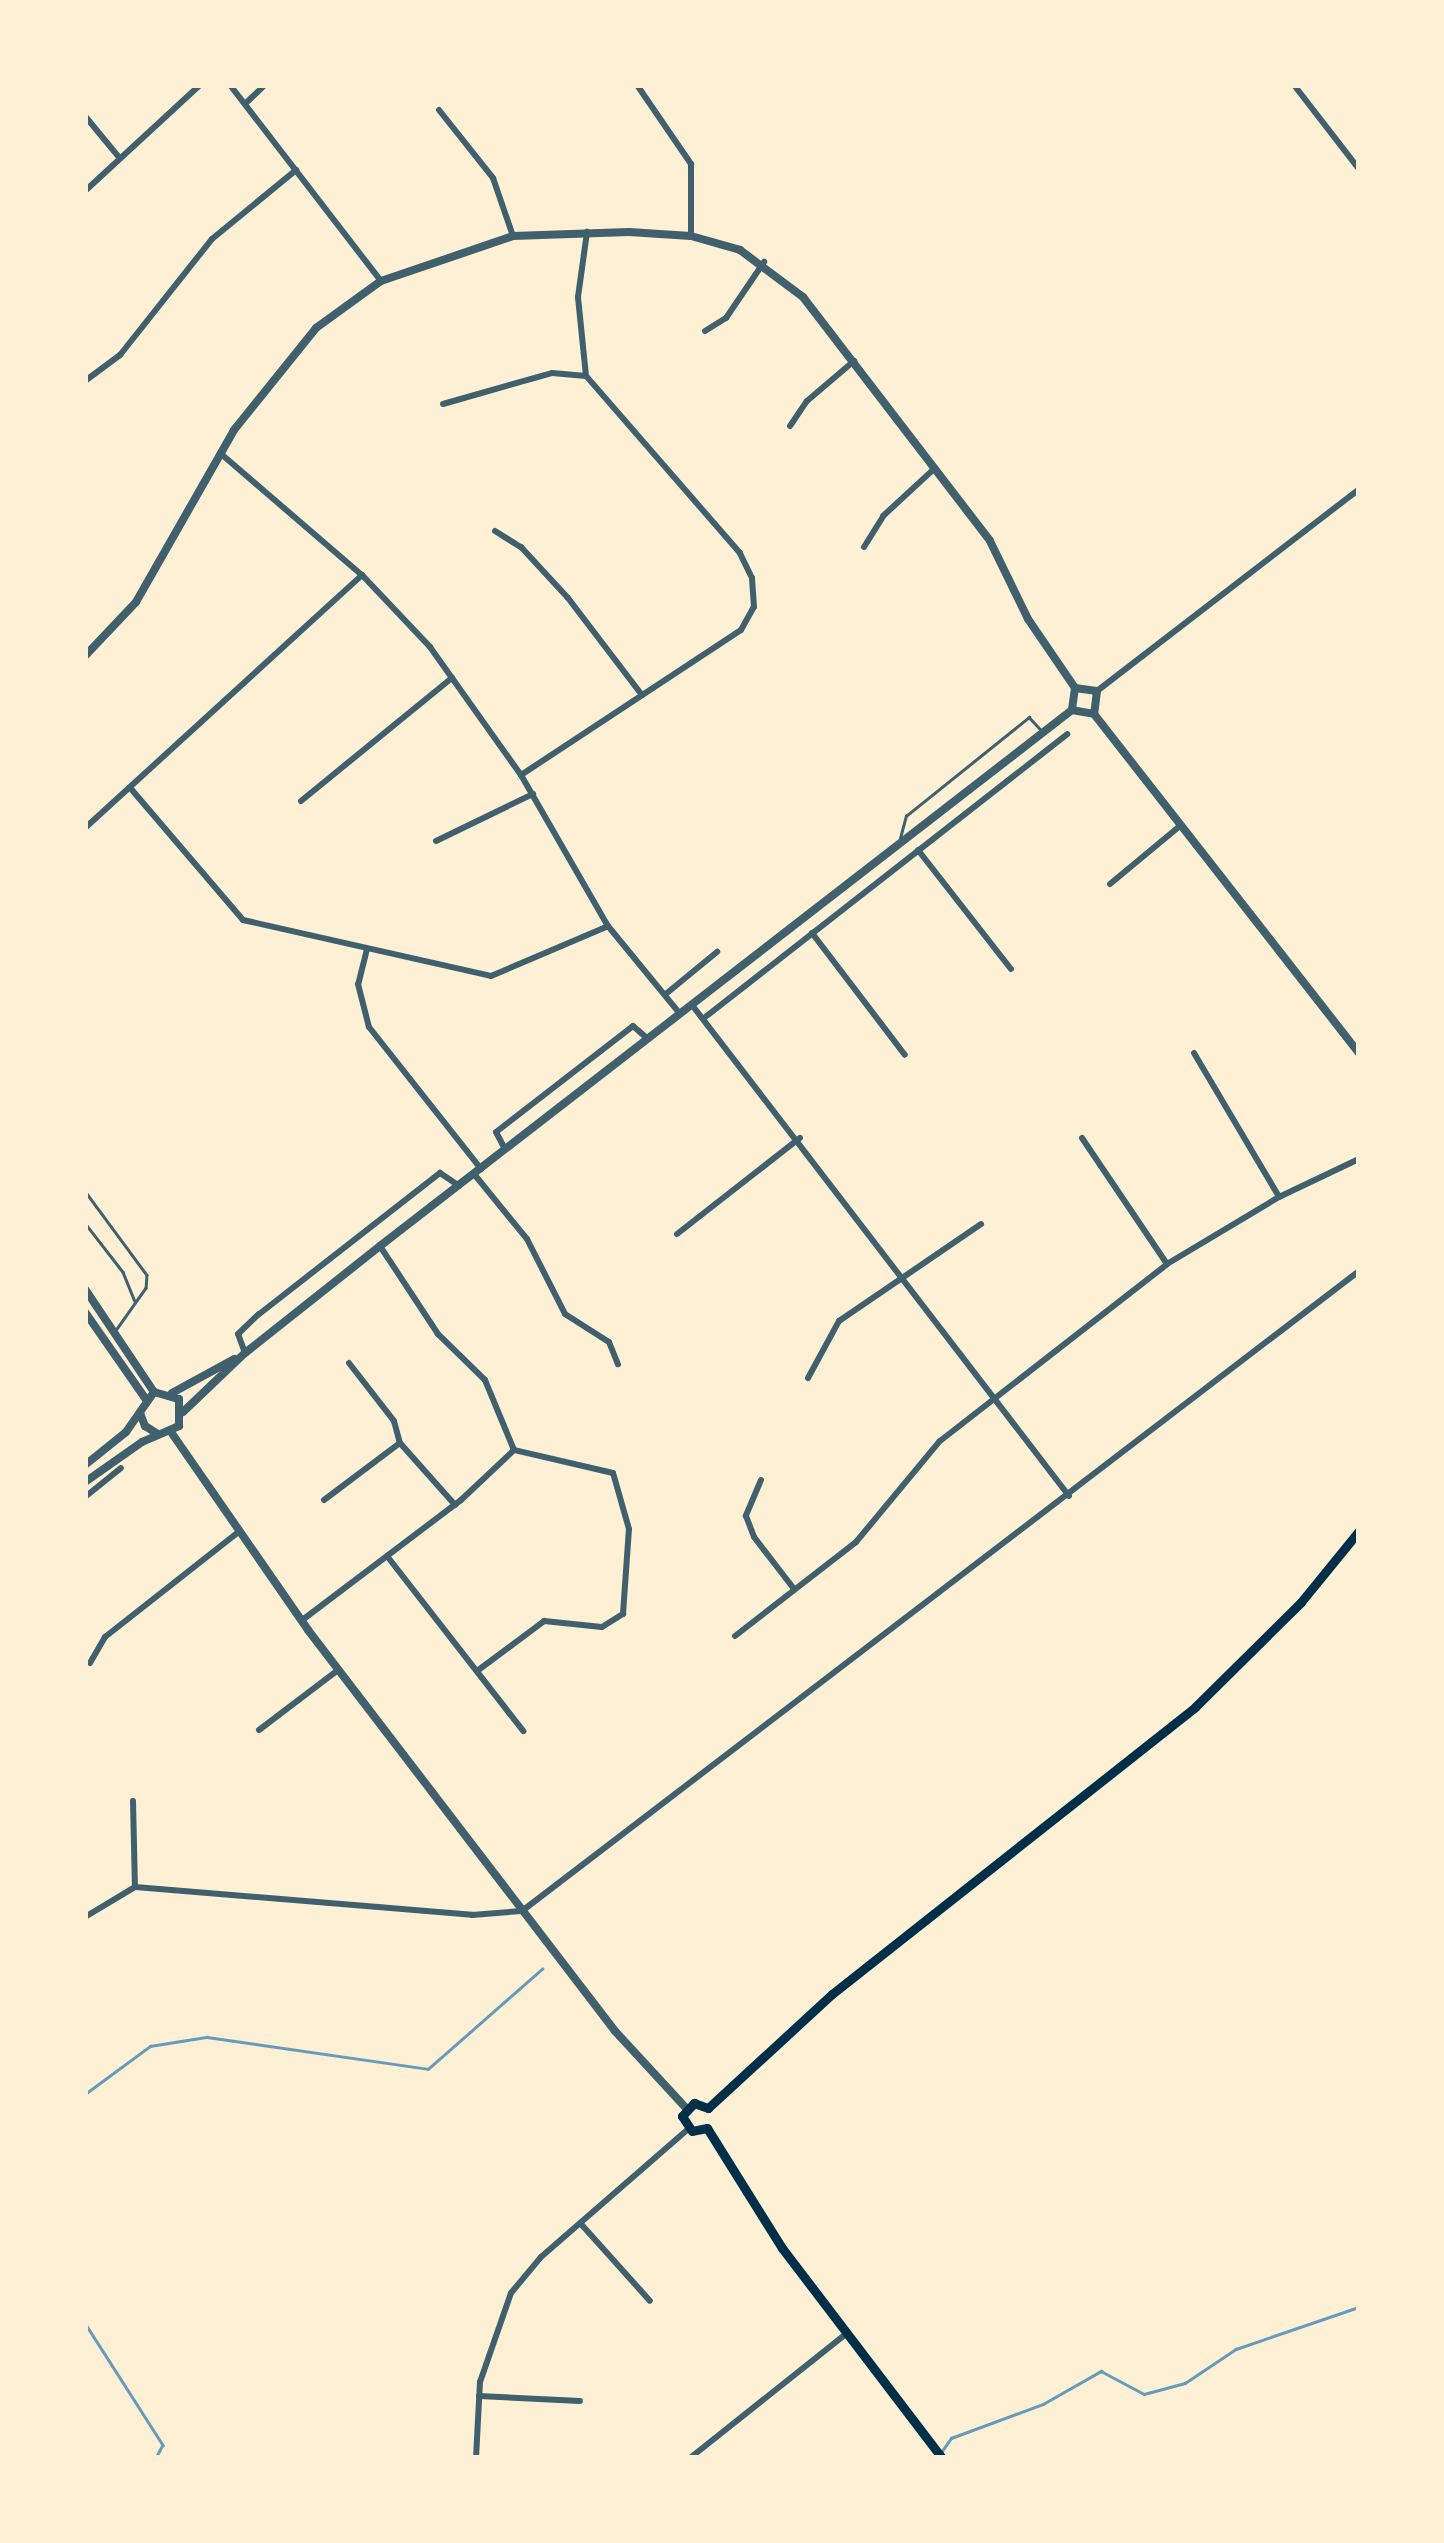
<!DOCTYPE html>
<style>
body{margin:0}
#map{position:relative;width:1444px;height:2543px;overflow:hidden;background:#fdf0d5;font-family:Rubik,sans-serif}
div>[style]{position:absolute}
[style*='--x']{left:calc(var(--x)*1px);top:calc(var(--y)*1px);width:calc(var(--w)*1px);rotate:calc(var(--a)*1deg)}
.stream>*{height:2.5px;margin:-1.25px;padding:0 1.25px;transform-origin:1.25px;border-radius:1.25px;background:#669bbc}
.service>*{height:2.5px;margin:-1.25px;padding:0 1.25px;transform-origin:1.25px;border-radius:1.25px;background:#3f606c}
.minor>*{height:6px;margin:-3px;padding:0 3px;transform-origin:3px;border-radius:3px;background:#3f606c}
.tertiary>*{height:8px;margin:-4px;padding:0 4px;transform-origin:4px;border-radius:4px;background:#3f606c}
.secondary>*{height:9px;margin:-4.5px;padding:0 4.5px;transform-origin:4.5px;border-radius:4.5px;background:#003049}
span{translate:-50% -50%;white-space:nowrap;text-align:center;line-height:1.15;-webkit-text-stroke:8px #fdf0d5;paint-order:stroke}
.frame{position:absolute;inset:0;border:88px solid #fdf0d5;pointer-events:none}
</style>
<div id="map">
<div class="stream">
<div style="--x:85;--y:2094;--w:81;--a:-36.4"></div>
<div style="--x:150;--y:2046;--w:58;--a:-9"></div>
<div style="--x:207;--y:2037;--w:223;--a:8.2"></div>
<div style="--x:428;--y:2069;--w:152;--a:-41.3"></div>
<div style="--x:85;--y:2323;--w:145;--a:57.4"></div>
<div style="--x:163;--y:2445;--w:15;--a:118"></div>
<div style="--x:942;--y:2451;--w:16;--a:-55"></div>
<div style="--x:951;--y:2438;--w:98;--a:-20.3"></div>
<div style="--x:1043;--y:2404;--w:67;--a:-29.6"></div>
<div style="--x:1101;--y:2371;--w:49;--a:28.1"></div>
<div style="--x:1144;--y:2394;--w:42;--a:-15"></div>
<div style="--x:1185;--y:2383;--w:61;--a:-33.7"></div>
<div style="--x:1236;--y:2349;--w:130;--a:-18.9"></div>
</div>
<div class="service">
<div style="--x:900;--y:838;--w:23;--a:-75"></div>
<div style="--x:906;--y:816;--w:158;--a:-38.8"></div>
<div style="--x:1029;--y:717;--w:16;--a:47"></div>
<div style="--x:85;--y:1191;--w:104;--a:53.6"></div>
<div style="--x:147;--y:1275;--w:13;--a:94"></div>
<div style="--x:146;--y:1288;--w:50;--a:125.3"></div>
<div style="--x:85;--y:1223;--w:62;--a:52.2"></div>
<div style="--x:123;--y:1272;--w:31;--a:68"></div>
</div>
<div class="minor">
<div style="--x:230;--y:85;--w:247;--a:52.4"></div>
<div style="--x:637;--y:85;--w:96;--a:55.6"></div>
<div style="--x:691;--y:164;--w:72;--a:90"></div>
<div style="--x:1294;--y:85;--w:106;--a:52.3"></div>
<div style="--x:245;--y:104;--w:28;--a:-44"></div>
<div style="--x:439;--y:110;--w:87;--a:51.5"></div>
<div style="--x:493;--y:178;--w:61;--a:71"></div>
<div style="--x:85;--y:116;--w:52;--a:50.5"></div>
<div style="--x:85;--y:191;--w:156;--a:-42.7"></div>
<div style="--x:705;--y:331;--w:25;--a:-32"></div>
<div style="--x:726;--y:318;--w:68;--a:-55.8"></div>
<div style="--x:85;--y:381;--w:44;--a:-36.6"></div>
<div style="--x:120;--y:355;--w:148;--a:-51.6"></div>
<div style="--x:212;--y:239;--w:109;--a:-39.4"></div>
<div style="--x:443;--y:404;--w:113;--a:-15.9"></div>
<div style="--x:552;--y:373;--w:34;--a:5"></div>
<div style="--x:790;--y:426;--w:30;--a:-56"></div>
<div style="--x:807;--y:401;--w:62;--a:-40.4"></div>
<div style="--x:220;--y:453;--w:187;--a:40.7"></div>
<div style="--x:362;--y:575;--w:99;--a:46.6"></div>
<div style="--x:430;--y:647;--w:157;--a:54.6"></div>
<div style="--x:521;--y:775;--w:174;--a:60.1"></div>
<div style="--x:608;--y:926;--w:114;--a:50.7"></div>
<div style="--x:495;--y:531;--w:31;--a:32"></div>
<div style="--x:521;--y:547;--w:69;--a:47.3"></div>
<div style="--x:568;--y:598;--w:122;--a:52.7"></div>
<div style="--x:864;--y:547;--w:36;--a:-58"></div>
<div style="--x:883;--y:516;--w:71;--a:-42.7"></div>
<div style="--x:1097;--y:691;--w:331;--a:-37.6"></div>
<div style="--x:521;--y:775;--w:263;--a:-33.4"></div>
<div style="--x:741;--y:630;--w:26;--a:-61"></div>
<div style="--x:754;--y:607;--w:29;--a:-94"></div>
<div style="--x:752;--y:578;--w:28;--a:-116"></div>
<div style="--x:740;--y:553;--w:235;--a:-131"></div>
<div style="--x:586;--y:376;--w:79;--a:-95.8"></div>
<div style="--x:578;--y:297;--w:66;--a:-82.1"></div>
<div style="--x:132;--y:790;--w:171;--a:49.5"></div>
<div style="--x:243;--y:920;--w:254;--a:12.7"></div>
<div style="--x:491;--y:976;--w:127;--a:-23.1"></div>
<div style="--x:301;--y:801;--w:195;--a:-39.2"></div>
<div style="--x:85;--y:828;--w:375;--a:-42.4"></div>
<div style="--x:436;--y:841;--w:108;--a:-25.9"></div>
<div style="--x:918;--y:850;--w:151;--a:52"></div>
<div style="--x:1110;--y:884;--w:92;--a:-39.7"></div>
<div style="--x:812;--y:933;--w:153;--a:52.7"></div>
<div style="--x:367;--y:949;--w:36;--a:104"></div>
<div style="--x:358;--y:984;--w:44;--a:75.7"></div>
<div style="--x:369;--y:1027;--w:181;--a:51.7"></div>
<div style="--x:667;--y:993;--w:65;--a:-39.4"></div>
<div style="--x:692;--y:1005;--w:619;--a:52.48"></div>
<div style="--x:704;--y:1018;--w:461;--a:-38"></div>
<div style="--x:1194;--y:1053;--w:167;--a:59.4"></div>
<div style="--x:1082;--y:1138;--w:152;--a:56"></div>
<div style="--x:505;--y:1149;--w:19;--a:-118"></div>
<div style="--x:496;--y:1132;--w:173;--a:-37.7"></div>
<div style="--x:633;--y:1026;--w:20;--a:41"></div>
<div style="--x:474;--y:1174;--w:84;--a:50.8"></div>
<div style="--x:527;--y:1239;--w:84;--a:63.1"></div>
<div style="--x:565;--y:1314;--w:52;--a:32.5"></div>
<div style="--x:609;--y:1342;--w:24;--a:68"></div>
<div style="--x:677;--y:1234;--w:156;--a:-38"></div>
<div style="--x:245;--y:1353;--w:20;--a:-110"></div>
<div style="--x:238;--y:1334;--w:28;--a:-44"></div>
<div style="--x:258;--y:1315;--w:231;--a:-38"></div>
<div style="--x:440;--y:1173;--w:23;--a:34"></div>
<div style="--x:349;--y:1363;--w:73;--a:52.2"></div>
<div style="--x:394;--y:1421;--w:23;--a:75"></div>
<div style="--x:400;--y:1443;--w:83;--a:48.4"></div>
<div style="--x:808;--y:1378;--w:65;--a:-61.5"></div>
<div style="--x:839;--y:1321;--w:172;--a:-34.3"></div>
<div style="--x:761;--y:1480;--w:39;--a:113"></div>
<div style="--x:746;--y:1516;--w:22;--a:69"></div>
<div style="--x:754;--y:1537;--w:66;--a:52.4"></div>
<div style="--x:85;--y:1497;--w:46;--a:-38.9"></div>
<div style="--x:324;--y:1500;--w:95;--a:-36.9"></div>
<div style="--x:387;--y:1556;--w:222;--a:52.1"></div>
<div style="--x:301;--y:1621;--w:201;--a:-37.1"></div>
<div style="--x:461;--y:1500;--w:73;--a:-43.3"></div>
<div style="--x:514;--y:1450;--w:76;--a:-112.5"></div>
<div style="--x:485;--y:1380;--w:66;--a:-135.6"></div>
<div style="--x:438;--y:1334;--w:105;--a:-123.4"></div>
<div style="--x:735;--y:1636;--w:153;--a:-37.8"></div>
<div style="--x:856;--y:1542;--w:131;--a:-50.3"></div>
<div style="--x:940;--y:1441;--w:288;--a:-37.9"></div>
<div style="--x:1167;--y:1264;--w:131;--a:-30.9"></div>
<div style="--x:1279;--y:1197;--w:89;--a:-25.4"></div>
<div style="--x:90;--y:1663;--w:30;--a:-60"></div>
<div style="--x:105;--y:1637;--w:168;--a:-38.2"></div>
<div style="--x:477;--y:1671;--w:84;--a:-36.7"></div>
<div style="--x:544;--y:1621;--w:58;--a:5.9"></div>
<div style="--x:602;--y:1627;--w:25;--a:-32"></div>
<div style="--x:623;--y:1614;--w:85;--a:-86"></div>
<div style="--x:629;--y:1529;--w:58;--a:-105.9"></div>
<div style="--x:613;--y:1473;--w:102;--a:-166.9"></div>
<div style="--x:259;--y:1730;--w:99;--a:-37.2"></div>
<div style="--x:133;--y:1801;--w:86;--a:88.7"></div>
<div style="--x:85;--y:1917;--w:58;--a:-31"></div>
<div style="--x:135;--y:1887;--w:338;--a:4.7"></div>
<div style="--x:472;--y:1915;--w:50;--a:-4.6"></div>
<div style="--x:522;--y:1911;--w:1054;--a:-37.4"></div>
<div style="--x:581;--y:2224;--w:103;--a:48.1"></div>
<div style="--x:479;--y:2396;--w:101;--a:2.8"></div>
<div style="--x:476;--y:2458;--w:76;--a:-87"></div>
<div style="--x:480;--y:2382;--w:94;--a:-70.8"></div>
<div style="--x:511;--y:2293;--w:47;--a:-50.2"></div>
<div style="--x:541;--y:2257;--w:195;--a:-41"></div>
<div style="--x:690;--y:2458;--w:199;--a:-38.5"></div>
</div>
<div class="tertiary">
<div style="--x:85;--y:656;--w:74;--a:-46.6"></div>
<div style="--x:136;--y:602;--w:198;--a:-60.3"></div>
<div style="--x:234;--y:430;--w:131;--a:-51.2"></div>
<div style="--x:316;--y:328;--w:80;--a:-35.9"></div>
<div style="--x:381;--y:281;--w:139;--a:-18.8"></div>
<div style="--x:513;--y:236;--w:116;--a:-2"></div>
<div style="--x:629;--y:232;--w:62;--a:3.7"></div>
<div style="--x:691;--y:236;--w:51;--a:15.9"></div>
<div style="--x:740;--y:250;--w:79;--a:36.7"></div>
<div style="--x:803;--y:297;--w:307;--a:52.5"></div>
<div style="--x:990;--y:541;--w:87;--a:64"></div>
<div style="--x:1028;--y:619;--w:83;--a:55.7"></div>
<div style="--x:1075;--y:688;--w:22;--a:8"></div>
<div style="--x:1097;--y:691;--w:23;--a:97"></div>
<div style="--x:1075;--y:688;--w:22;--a:98"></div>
<div style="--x:1072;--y:710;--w:22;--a:10"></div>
<div style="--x:1094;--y:714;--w:430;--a:52"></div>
<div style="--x:85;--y:1289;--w:124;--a:56.2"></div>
<div style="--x:85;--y:1312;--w:105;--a:55.1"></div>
<div style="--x:172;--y:1393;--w:71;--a:-28.7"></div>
<div style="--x:183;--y:1412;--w:86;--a:-43.6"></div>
<div style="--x:245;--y:1353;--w:172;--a:-38.4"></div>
<div style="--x:380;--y:1246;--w:875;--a:-37.76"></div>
<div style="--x:140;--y:1413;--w:14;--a:69"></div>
<div style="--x:145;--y:1426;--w:15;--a:32"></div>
<div style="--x:171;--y:1432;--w:241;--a:55.3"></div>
<div style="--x:308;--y:1630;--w:505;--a:52.56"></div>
<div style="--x:615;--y:2031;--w:105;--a:47.3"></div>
<div style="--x:85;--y:1465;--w:53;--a:-38.8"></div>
<div style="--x:126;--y:1432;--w:49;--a:-55"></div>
<div style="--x:154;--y:1392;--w:26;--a:16"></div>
<div style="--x:179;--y:1399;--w:27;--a:90"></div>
<div style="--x:179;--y:1426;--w:40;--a:156.6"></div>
<div style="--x:142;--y:1442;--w:70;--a:144.9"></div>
</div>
<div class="secondary">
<div style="--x:708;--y:2108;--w:168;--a:-42.6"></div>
<div style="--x:832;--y:1994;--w:463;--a:-38.3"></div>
<div style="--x:1195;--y:1707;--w:149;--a:-44.7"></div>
<div style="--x:1301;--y:1602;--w:92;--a:-50.8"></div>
<div style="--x:707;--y:2128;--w:142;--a:58"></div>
<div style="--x:782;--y:2248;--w:264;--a:52.7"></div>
<div style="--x:707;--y:2128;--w:15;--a:169"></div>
<div style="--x:692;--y:2131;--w:18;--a:-124"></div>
<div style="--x:682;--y:2116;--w:18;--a:-47"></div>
<div style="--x:694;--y:2103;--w:15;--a:20"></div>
</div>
<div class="frame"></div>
</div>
